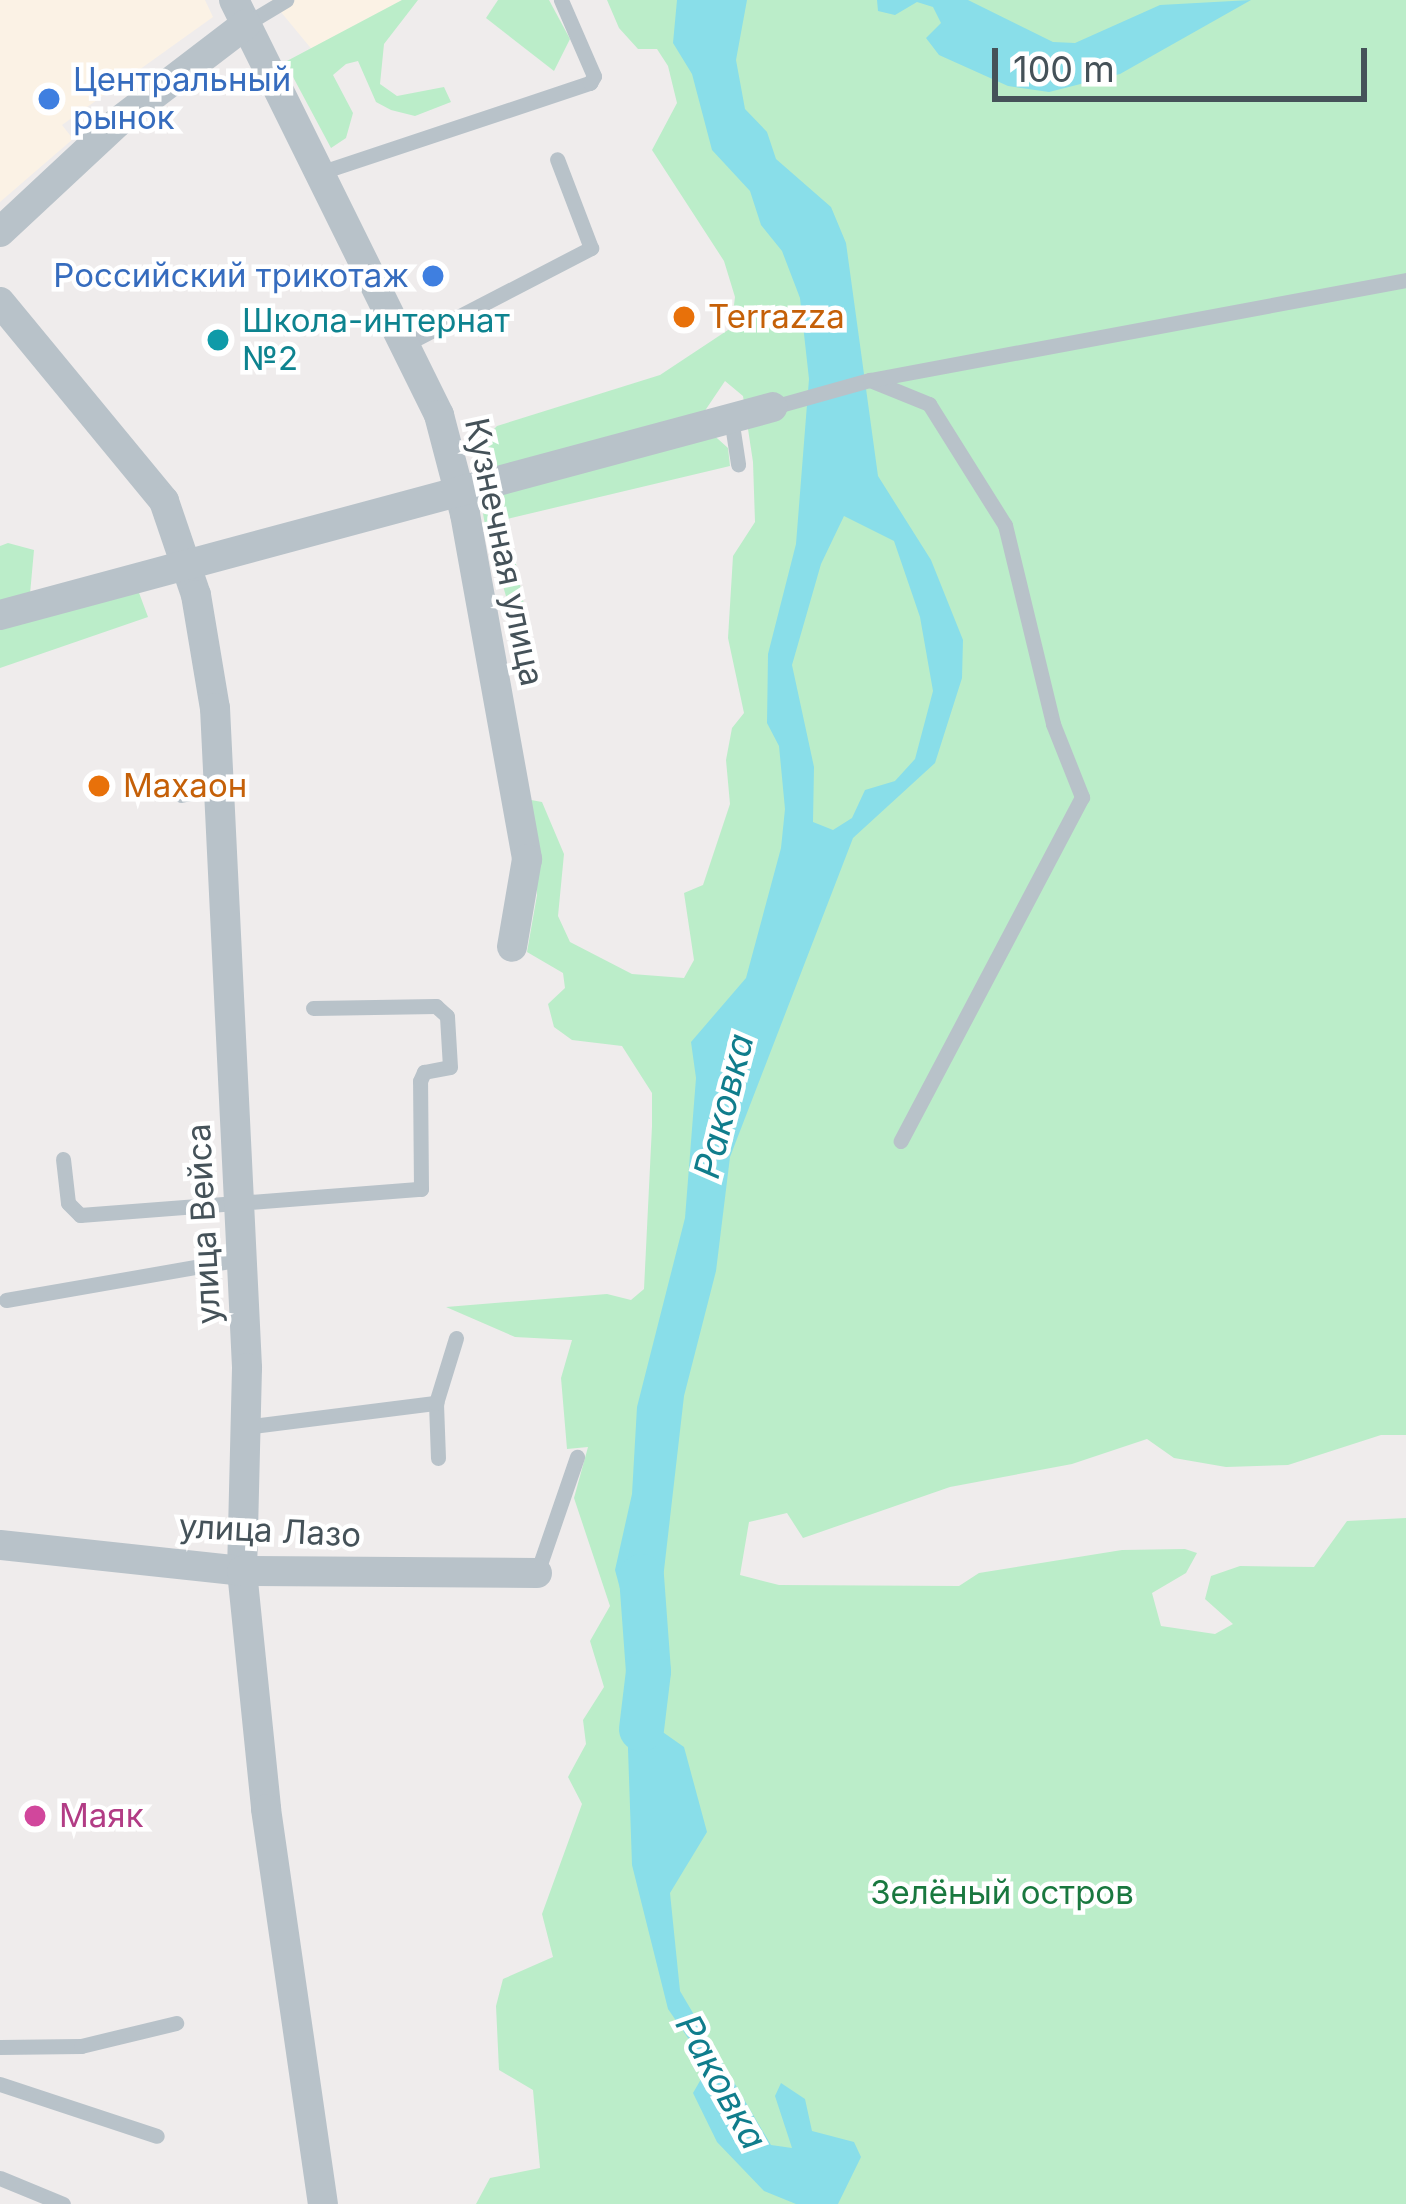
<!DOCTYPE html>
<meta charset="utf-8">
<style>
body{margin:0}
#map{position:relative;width:1406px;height:2204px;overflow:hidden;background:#efecec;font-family:Inter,sans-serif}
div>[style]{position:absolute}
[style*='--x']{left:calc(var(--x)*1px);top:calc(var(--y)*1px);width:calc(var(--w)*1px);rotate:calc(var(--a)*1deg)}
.commercial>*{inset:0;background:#fbf2e5}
.green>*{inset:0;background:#bbedc9}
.water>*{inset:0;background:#89dee9}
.river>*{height:45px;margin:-22.5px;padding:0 22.5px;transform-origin:22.5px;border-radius:22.5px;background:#89dee9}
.lane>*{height:15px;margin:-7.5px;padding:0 7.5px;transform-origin:7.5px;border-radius:7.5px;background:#b8c2c9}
.street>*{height:30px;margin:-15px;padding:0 15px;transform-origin:15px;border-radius:15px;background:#b8c2c9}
.dots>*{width:33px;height:33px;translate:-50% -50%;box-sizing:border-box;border:6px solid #fff;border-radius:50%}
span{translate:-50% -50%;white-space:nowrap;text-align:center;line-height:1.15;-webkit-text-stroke:9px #fff;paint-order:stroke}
.shop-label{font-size:33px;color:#366cbe}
.left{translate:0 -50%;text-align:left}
.right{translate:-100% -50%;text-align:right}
.food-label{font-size:33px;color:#c56008}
.culture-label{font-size:33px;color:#0d838f}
.street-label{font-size:33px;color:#455259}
.hotel-label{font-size:33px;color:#b23c85}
.park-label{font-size:33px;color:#19783f}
.water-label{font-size:36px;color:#107d8c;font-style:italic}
.scale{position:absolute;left:992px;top:48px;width:375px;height:54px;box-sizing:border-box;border:6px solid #455259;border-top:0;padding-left:15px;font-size:36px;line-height:42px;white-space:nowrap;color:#455259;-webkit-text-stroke:9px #fff;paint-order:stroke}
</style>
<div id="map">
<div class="commercial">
<div style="clip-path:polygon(0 0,205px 0,213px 17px,62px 125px,73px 139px,0 202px)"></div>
<div style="clip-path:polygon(271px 0,402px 0,314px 52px)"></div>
</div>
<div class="green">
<div style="clip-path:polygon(402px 0,418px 0,384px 44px,380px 84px,397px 96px,444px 87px,451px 102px,415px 116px,391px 110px,376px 102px,358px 61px,346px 64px,333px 75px,353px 113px,346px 138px,331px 148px,285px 62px)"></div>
<div style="clip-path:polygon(498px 0,549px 0,570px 39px,554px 71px,486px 18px)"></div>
<div style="clip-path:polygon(607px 0,1406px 0,1406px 1435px,1381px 1435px,1288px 1465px,1226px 1467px,1174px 1458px,1147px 1439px,1072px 1464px,950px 1487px,803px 1538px,787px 1513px,749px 1522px,740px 1575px,779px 1585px,959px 1586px,979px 1573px,1122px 1550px,1185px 1549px,1197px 1553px,1186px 1573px,1152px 1593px,1161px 1626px,1215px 1634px,1233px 1624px,1205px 1599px,1211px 1576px,1240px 1566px,1314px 1567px,1347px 1521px,1406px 1518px,1406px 2204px,476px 2204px,490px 2178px,540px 2168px,533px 2090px,499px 2070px,496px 2006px,503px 1979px,553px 1957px,542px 1914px,582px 1804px,568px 1777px,586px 1744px,583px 1720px,604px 1687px,590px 1641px,610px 1606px,574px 1498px,588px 1447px,567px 1449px,561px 1378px,572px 1340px,515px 1337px,446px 1307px,607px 1294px,631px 1300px,644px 1289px,652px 1126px,652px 1093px,622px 1046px,572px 1040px,554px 1027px,548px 1004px,565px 988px,563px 973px,527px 952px,537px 895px,531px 800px,542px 802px,564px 854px,558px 916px,570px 942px,632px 974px,684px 978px,694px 960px,684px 893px,703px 885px,730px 804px,726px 760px,732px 728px,744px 713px,728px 638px,733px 556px,755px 522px,753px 462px,743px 396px,725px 381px,698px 421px,728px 448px,730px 466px,507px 519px,527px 620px,518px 637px,485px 525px,476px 474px,488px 471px,482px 441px,497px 426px,660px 375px,731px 328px,735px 297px,724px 261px,652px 150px,677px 103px,668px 66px,657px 49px,638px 49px,619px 28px)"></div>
<div style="clip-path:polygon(8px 543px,34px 550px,30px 594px,150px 562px,138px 590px,148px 617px,0 668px,0 546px)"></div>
</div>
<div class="water">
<div style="clip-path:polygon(evenodd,677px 0,747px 0,736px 60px,745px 109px,767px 132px,776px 159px,831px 207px,846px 243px,878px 476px,931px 560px,963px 640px,962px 678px,935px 763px,853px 838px,730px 1157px,716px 1271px,684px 1396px,663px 1579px,640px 1638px,632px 1633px,615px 1570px,632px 1494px,637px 1407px,685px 1218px,696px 1078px,691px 1042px,746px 978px,781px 848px,785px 809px,779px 746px,767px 723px,768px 654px,796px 544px,809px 379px,800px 298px,782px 251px,761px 225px,750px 191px,712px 150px,692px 74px,673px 43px,677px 0,844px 516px,894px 541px,920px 617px,933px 691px,915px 759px,895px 781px,865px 790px,852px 818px,833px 830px,813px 822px,814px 767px,792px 665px,821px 564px,844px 516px)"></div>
<div style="clip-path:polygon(877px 0,968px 0,1053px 42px,1075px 43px,1160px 5px,1251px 0,1120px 74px,1049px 92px,1008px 86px,939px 55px,926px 38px,941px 23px,933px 7px,917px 2px,895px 15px,878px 11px)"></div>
<div style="clip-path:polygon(640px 1665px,657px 1679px,647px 1721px,684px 1747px,707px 1832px,670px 1893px,680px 1991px,771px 2145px,792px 2148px,775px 2096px,781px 2083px,805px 2099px,812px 2131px,854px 2142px,861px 2157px,838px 2204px,796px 2204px,764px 2191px,717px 2142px,693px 2093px,708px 2067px,668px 2009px,632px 1865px,627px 1720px)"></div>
</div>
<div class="river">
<div style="--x:641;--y:1576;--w:95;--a:85.8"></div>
<div style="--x:648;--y:1671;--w:58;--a:96.9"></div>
</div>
<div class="lane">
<div style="--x:246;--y:24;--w:47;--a:-31"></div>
<div style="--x:319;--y:173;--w:286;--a:-18.4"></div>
<div style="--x:590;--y:83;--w:8;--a:-60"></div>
<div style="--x:594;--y:76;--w:83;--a:-113.5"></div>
<div style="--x:404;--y:345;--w:211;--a:-27.4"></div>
<div style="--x:591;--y:248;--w:95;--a:-110.9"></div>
<div style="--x:870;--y:380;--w:64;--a:22.1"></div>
<div style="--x:929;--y:404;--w:143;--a:57.9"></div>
<div style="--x:1005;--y:525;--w:205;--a:76.4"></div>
<div style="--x:1053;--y:724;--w:79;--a:68.3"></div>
<div style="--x:1082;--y:797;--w:389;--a:117.8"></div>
<div style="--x:773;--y:407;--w:101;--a:-15.6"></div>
<div style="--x:870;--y:380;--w:545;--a:-10.57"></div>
<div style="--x:731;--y:418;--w:47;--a:81.3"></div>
<div style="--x:181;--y:795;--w:39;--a:-12"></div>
<div style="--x:63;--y:1159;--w:44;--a:83.5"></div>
<div style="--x:68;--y:1203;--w:17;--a:45"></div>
<div style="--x:80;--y:1215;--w:342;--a:-4.4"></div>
<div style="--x:421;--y:1189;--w:108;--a:-90.5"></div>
<div style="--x:420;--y:1081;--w:10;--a:-66"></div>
<div style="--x:424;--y:1072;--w:26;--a:-11"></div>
<div style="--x:450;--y:1067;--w:51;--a:-93.4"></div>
<div style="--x:447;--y:1016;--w:15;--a:-138"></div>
<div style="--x:436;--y:1006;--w:123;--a:179.1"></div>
<div style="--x:6;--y:1300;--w:240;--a:-9.9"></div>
<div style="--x:245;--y:1427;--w:193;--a:-7.2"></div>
<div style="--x:438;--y:1458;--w:55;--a:-92.1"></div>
<div style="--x:436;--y:1403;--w:68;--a:-72.9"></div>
<div style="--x:537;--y:1573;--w:123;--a:-71"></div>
<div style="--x:0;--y:2047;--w:81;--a:-0.7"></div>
<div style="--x:81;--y:2046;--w:98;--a:-13.6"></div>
<div style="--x:0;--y:2084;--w:165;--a:18.3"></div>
<div style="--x:0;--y:2178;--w:68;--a:22.4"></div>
</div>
<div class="street">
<div style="--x:234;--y:0;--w:463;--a:63.7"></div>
<div style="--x:439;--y:415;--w:102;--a:75.3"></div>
<div style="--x:465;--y:514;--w:351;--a:79.8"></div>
<div style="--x:527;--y:859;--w:89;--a:99.7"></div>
<div style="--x:0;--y:232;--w:161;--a:-43"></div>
<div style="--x:118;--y:122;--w:161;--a:-37.4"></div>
<div style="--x:0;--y:302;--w:258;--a:50.5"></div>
<div style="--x:164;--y:501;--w:99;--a:71.2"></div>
<div style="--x:196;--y:595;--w:115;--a:80.5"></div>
<div style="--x:215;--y:708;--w:661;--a:87.22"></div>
<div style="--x:247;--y:1368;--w:203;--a:91.4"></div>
<div style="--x:242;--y:1571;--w:239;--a:84.2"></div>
<div style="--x:266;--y:1809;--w:399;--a:81.8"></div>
<div style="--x:0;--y:615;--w:800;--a:-15.06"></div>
<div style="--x:0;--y:1545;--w:243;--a:6.1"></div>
<div style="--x:242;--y:1571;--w:295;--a:0.4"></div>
</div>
<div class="dots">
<div style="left:49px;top:99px;background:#3f7fe0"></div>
<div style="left:433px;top:276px;background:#3f7fe0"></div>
<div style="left:684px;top:317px;background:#e8710a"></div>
<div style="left:218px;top:340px;background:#0f9aa8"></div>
<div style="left:99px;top:786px;background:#e8710a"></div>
<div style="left:35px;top:1816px;background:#d1479c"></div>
</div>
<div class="shop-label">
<span class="left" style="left:73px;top:99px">Центральный<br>рынок</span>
<span class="right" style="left:409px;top:276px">Российский трикотаж</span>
</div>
<div class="food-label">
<span class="left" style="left:708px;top:317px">Terrazza</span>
<span class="left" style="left:123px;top:786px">Махаон</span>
</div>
<div class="culture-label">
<span class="left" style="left:242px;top:340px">Школа-интернат<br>№2</span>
</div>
<div class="street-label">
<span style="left:504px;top:552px;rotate:78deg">Кузнечная улица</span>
<span style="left:204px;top:1224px;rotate:-93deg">улица Вейса</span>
<span style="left:270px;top:1531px;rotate:3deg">улица Лазо</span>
</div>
<div class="hotel-label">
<span class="left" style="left:59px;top:1816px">Маяк</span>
</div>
<div class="park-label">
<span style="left:1002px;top:1893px">Зелёный остров</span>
</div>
<div class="water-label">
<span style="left:724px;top:1106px;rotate:-76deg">Раковка</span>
<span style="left:721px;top:2082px;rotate:61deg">Раковка</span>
</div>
<div class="scale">100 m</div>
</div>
